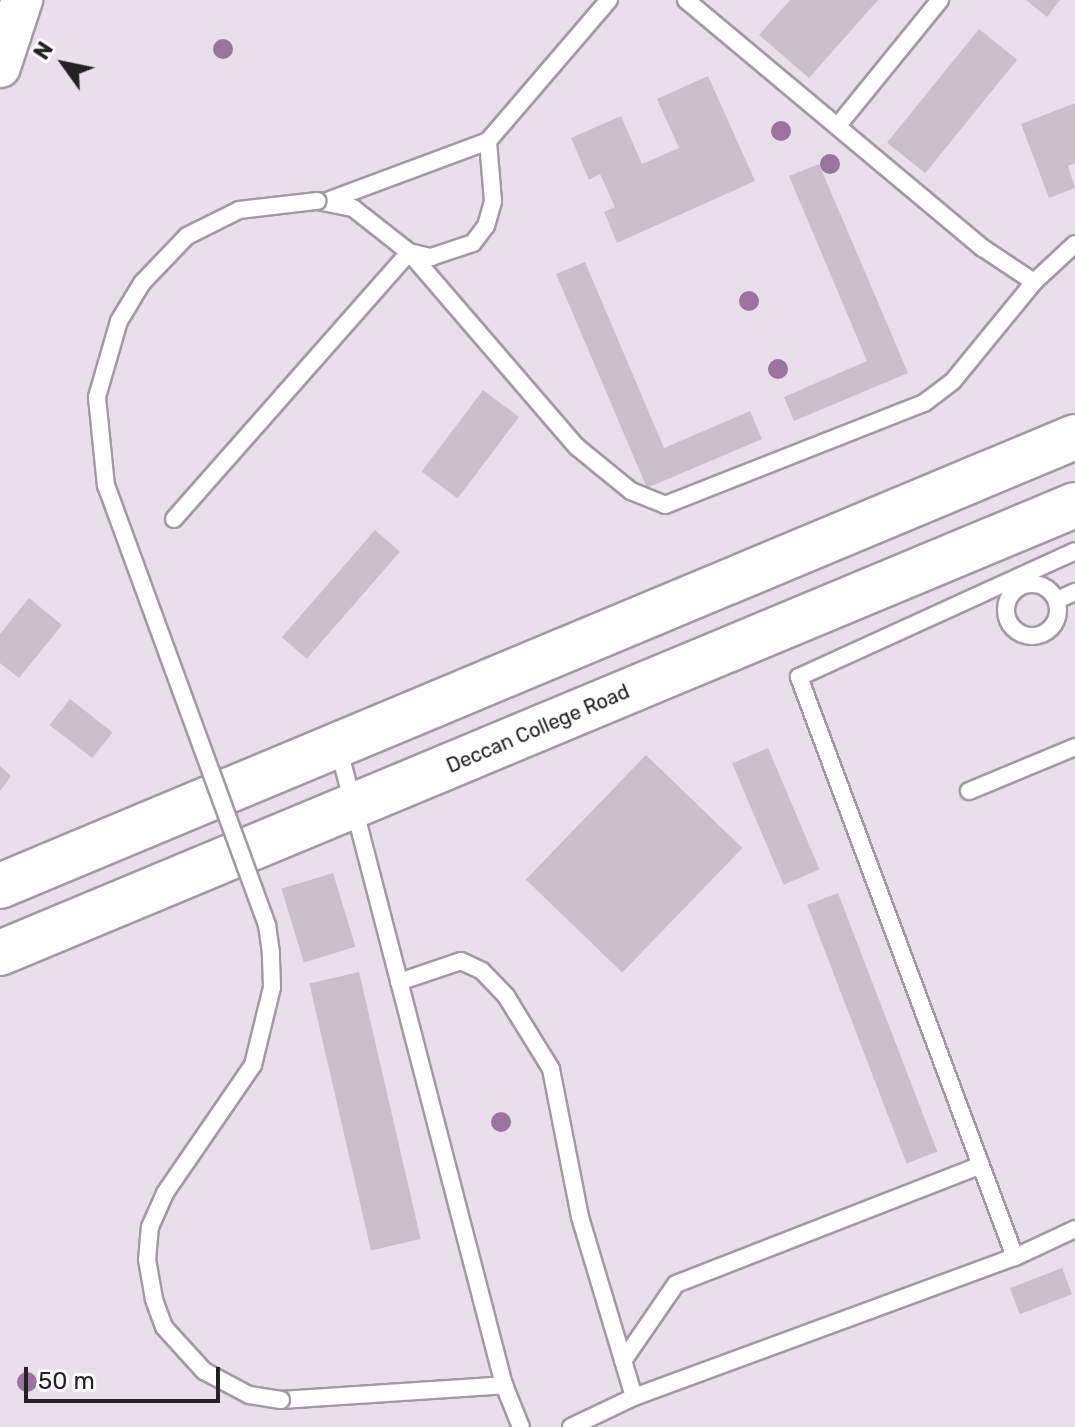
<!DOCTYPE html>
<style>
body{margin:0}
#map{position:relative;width:1075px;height:1427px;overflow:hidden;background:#e9dfea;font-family:Rubik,sans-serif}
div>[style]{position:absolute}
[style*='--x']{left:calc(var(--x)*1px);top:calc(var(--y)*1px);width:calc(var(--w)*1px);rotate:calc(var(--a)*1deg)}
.building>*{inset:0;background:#c9c0ca;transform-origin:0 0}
.roads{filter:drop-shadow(2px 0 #a29aa3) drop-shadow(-2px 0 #a29aa3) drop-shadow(0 2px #a29aa3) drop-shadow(0 -2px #a29aa3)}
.service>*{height:16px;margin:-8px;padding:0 8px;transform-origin:8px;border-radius:8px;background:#fff}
.service>.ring{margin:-8px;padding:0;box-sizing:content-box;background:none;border:16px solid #fff;border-radius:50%}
.tertiary>*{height:40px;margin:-20px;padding:0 20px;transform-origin:20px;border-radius:20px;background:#fff}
.primary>*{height:44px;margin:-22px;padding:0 22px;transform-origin:22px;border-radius:22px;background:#fff}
.bridges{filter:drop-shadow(2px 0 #a29aa3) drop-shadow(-2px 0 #a29aa3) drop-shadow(0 2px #a29aa3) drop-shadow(0 -2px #a29aa3)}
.service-bridge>*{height:16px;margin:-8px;padding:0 8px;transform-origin:8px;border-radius:8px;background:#fff}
.trees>*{width:20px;height:20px;margin:-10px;border-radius:50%;background:#9a749f}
span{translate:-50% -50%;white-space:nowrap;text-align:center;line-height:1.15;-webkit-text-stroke:8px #fff;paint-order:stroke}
.street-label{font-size:20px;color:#252226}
.north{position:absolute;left:24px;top:24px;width:80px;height:80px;-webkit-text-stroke:6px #fff;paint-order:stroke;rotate:303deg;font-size:22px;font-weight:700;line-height:32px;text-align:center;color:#252226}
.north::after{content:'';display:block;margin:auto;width:28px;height:36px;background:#252226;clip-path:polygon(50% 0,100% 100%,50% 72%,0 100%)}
.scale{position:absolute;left:24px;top:1367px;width:196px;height:36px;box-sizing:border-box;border:4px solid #252226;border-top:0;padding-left:10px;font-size:24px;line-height:28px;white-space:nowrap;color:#252226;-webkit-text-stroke:6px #fff;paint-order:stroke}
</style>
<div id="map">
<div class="building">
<div style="clip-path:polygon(790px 0,878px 0,809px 78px,759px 35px)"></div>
<div style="clip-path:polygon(1026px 0,1060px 0,1047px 17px)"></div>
<div style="left:979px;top:29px;width:49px;height:146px;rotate:39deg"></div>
<div style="clip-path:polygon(708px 76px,755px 181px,617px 243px,604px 212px,615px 207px,600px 174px,589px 180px,571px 138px,621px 116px,642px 164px,679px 148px,657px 99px)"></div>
<div style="clip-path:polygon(1075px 103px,1075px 163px,1068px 166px,1075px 188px,1049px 198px,1021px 124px)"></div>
<div style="clip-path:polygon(819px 164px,908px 373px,794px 421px,784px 397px,867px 361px,789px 176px)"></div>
<div style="clip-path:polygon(585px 262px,664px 448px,750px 411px,762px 439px,647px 488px,556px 274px)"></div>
<div style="left:483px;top:390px;width:45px;height:102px;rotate:37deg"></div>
<div style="left:375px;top:530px;width:33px;height:142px;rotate:41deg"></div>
<div style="clip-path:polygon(29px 598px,62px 625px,19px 678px,0 663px,0 634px)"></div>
<div style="left:70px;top:699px;width:54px;height:33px;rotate:38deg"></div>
<div style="left:768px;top:748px;width:132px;height:39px;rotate:67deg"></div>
<div style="left:646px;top:755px;width:134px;height:173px;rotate:44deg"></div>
<div style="clip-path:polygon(0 766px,11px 776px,0 791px)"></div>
<div style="left:333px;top:873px;width:77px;height:54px;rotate:73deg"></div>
<div style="left:838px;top:893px;width:277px;height:33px;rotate:69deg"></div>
<div style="left:359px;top:972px;width:274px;height:51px;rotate:77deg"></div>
<div style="left:1062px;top:1268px;width:28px;height:56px;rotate:69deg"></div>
</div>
<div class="roads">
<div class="service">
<div style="--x:686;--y:0;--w:387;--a:39.9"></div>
<div style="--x:983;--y:248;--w:61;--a:33.7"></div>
<div style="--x:840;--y:123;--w:159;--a:-50.9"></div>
<div style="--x:317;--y:201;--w:37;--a:11"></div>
<div style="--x:353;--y:208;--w:71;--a:38.2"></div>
<div style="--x:409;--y:252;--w:257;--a:49.3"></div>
<div style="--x:577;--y:447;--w:70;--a:39.2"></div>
<div style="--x:631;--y:491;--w:37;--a:22"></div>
<div style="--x:665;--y:505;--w:278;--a:-21.5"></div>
<div style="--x:924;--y:403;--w:36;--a:-37"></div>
<div style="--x:953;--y:381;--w:128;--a:-50.7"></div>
<div style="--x:1034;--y:282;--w:56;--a:-42.8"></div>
<div style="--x:327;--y:201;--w:172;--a:-20.4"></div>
<div style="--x:174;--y:519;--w:356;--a:-48.6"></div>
<div style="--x:409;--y:252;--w:23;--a:13"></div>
<div style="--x:431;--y:257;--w:44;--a:-18.4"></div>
<div style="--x:473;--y:243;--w:21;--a:-53"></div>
<div style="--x:486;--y:226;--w:26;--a:-74"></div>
<div style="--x:493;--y:201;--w:60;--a:-94.8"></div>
<div style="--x:488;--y:141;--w:186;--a:-49.4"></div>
<div class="ring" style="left:1006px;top:584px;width:36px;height:36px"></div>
<div style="--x:1057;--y:600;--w:20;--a:-24"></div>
<div style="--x:338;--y:746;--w:660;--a:75.44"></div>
<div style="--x:504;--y:1385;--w:45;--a:68"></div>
<div style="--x:969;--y:791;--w:115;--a:-22.5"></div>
<div style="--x:399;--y:982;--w:65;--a:-18.7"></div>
<div style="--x:461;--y:961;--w:23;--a:25"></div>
<div style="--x:482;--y:971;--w:35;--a:46"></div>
<div style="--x:506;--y:996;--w:86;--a:58.3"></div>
<div style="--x:551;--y:1069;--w:151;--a:78.9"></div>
<div style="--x:580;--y:1217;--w:188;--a:73.3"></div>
<div style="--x:1015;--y:1257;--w:619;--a:-110.43"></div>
<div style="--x:799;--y:677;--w:303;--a:-24.5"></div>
<div style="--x:623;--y:1361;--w:93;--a:-55.5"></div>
<div style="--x:676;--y:1284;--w:327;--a:-21.3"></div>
<div style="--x:281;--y:1400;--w:224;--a:-3.8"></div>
<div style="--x:571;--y:1427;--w:70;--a:-25.5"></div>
<div style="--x:634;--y:1397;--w:406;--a:-20.2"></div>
<div style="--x:1015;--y:1257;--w:66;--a:-25"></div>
</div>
<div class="tertiary">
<div style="--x:0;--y:67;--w:71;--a:-71.8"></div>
</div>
<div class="primary">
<div style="--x:0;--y:886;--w:1165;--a:-22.67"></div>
<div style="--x:0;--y:953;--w:1165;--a:-22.62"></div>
</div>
</div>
<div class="bridges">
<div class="service-bridge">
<div style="--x:281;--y:1400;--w:32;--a:-171"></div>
<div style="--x:249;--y:1395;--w:51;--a:-151.9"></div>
<div style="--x:204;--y:1371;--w:59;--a:-132.3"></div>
<div style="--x:164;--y:1327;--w:30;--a:-110"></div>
<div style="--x:154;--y:1299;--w:40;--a:-100"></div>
<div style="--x:147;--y:1260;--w:33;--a:-85"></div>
<div style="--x:150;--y:1227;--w:37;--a:-66"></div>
<div style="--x:165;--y:1193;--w:155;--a:-55.5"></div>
<div style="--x:253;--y:1065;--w:80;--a:-76.3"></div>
<div style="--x:272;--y:987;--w:34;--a:-92"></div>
<div style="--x:271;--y:953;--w:28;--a:-98"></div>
<div style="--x:267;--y:925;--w:468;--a:-110.1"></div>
<div style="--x:106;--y:486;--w:89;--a:-95.8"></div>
<div style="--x:97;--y:397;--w:79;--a:-73.9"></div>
<div style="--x:119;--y:321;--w:44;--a:-58.8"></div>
<div style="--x:142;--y:283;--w:65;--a:-46.2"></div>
<div style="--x:187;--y:236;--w:58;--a:-26.6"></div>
<div style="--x:239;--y:210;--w:79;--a:-6.6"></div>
</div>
</div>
<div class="trees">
<div style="left:223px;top:49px"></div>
<div style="left:781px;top:131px"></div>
<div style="left:830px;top:164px"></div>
<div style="left:749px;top:301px"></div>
<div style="left:778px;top:369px"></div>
<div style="left:501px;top:1122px"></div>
<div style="left:27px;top:1382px"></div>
</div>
<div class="street-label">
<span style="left:538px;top:729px;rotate:-23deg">Deccan College Road</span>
</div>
<div class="north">N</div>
<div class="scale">50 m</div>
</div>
